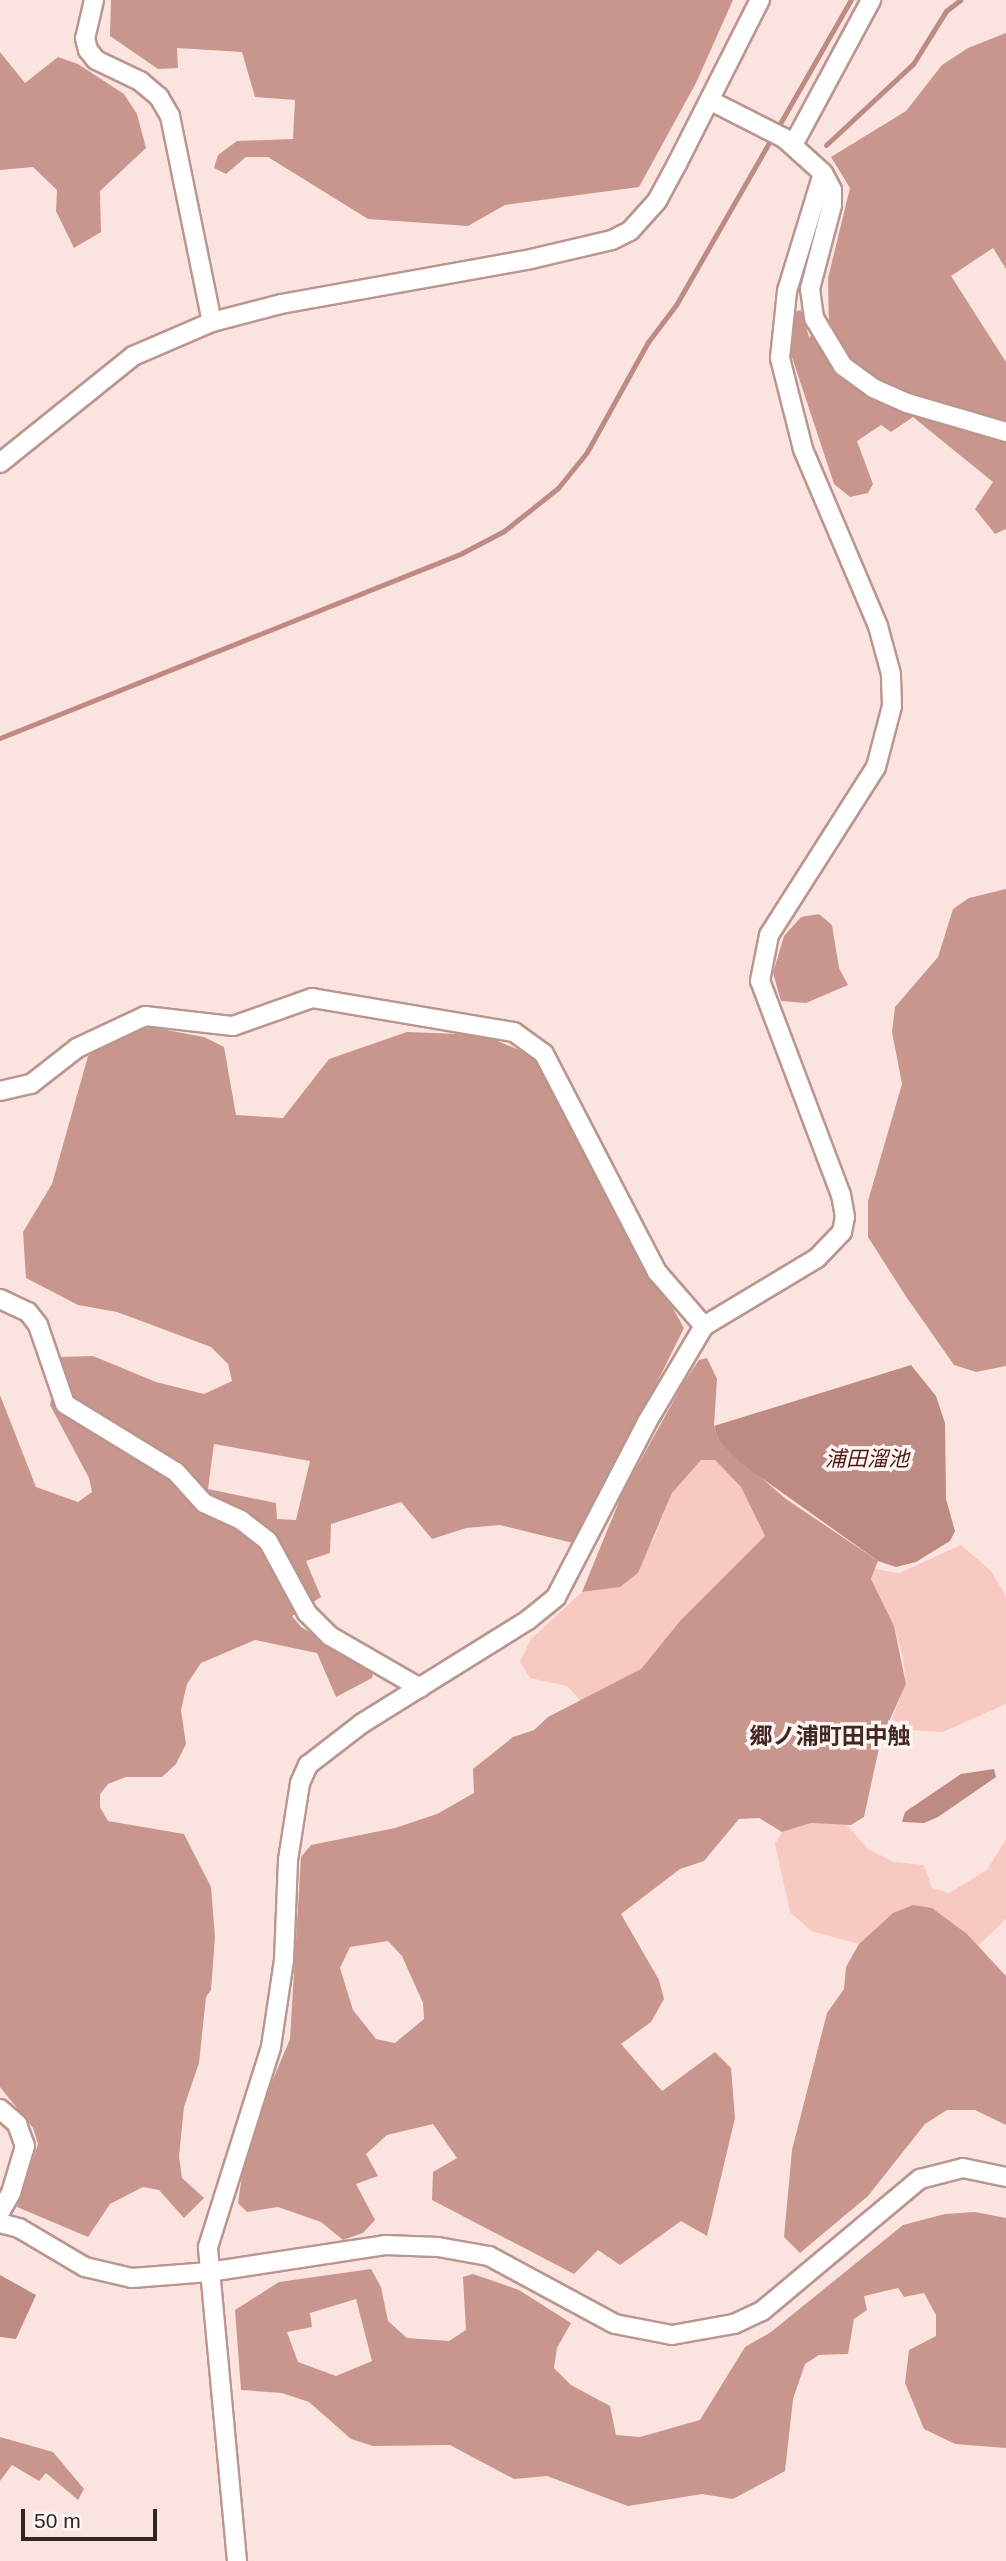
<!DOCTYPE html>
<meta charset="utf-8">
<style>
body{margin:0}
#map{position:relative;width:1006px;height:2561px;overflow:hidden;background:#fbe4df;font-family:Arial,"Noto Sans JP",sans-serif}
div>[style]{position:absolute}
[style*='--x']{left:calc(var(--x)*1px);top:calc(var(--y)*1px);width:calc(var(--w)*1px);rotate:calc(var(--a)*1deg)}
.green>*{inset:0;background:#f7c9c0}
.forest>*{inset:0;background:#c8968c}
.water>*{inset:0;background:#bd8b82}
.stream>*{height:5px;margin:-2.5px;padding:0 2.5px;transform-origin:2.5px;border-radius:2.5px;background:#bd8b82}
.roads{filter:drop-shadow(2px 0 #ba968f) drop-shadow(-2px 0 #ba968f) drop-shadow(0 2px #ba968f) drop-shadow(0 -2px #ba968f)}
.street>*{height:18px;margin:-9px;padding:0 9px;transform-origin:9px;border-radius:9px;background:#fff}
span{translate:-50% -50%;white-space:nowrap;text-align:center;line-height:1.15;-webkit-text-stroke:7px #fdf5f3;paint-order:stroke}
.water-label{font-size:21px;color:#54170e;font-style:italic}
.quarter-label{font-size:23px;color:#432621;font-weight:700}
.scale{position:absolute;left:21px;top:2509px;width:136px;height:32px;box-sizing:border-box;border:4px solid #322421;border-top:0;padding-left:9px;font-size:21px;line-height:24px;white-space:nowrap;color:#322421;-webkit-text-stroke:5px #fdf5f3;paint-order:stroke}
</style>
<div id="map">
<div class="green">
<div style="clip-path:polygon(701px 1460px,715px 1460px,741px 1487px,765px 1536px,680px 1621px,641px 1669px,581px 1701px,567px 1686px,530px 1678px,520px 1662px,531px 1639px,582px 1592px,620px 1587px,654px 1539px,672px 1493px)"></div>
<div style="clip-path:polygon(961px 1545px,991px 1571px,1006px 1596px,1006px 1704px,943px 1732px,909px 1730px,892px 1719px,906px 1684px,903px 1657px,894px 1626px,871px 1579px,875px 1569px,899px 1573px)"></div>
<div style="clip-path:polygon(811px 1823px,846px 1824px,868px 1849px,894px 1862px,924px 1865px,932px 1888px,949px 1893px,987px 1870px,1006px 1839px,1006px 1919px,978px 1946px,967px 1934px,893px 1913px,859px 1944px,811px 1931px,790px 1912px,775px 1844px,782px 1832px)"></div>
</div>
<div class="forest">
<div style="clip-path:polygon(111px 0,733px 0,696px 83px,639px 187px,505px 205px,468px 226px,368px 219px,268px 157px,246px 157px,226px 174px,214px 168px,218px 155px,237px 141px,293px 139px,295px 100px,255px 97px,242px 52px,177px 48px,178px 68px,158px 69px,110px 36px)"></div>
<div style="clip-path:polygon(1006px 33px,1006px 269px,993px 248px,951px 276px,1006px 362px,1006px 529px,995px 534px,975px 509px,993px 482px,913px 417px,891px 432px,881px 425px,857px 441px,873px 484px,868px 493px,850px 497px,834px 484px,789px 348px,789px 313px,801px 310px,809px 337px,829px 329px,828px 278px,850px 188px,831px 157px,906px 111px,942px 65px,968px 48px)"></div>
<div style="clip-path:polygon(0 52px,25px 83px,58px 57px,78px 64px,124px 94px,137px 114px,146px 148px,100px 191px,101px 232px,74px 248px,56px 211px,57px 190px,33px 167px,0 170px)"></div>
<div style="clip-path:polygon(1006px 889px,1006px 1366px,976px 1372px,954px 1365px,905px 1295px,868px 1237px,868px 1201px,902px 1084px,892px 1032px,895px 1007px,938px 957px,953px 909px,969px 898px)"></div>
<div style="clip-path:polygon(819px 914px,832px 925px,839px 968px,848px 985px,806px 1003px,781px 1001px,773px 973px,784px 936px,801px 917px)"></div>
<div style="clip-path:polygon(evenodd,150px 1027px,204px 1037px,224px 1047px,236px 1115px,283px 1118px,329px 1059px,407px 1032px,484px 1035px,542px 1060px,570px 1126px,684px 1328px,577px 1544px,500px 1525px,466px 1528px,432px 1539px,401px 1502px,331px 1524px,330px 1553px,306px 1561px,321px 1597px,292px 1616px,301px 1627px,374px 1668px,372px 1678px,336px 1697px,317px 1653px,255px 1640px,201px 1663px,187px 1684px,181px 1710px,186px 1744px,176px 1764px,162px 1777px,126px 1777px,108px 1784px,100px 1794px,100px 1807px,108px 1821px,184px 1834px,211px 1887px,215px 1937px,211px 1990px,206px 1997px,199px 2063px,184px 2107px,179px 2156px,182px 2178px,204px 2198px,184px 2218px,159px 2190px,143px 2187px,110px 2204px,88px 2237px,17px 2207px,38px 2144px,33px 2128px,0 2087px,0 1395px,36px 1487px,78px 1502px,92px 1492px,89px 1478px,50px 1405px,60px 1357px,93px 1356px,156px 1382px,204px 1394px,232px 1381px,228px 1364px,211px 1347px,117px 1312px,78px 1305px,26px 1278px,23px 1232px,52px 1184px,88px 1056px,123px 1035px,150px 1027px,214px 1444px,310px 1461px,296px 1520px,277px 1519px,276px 1503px,208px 1489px,214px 1444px)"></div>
<div style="clip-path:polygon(evenodd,707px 1358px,717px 1379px,714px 1426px,719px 1441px,786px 1499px,878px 1561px,871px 1579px,894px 1626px,906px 1684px,881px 1739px,864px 1817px,851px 1825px,811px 1823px,782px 1832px,759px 1818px,739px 1819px,704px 1861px,680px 1869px,621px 1914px,659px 1980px,664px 1999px,651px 2022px,621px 2044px,662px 2091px,715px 2052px,731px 2068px,735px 2118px,707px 2236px,681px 2221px,620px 2265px,598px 2250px,574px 2274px,432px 2200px,433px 2172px,457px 2158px,433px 2124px,387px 2135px,366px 2154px,378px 2176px,356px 2184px,375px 2220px,363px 2233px,343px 2240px,321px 2222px,278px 2207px,247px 2212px,238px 2203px,242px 2176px,266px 2096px,290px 2039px,301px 1857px,311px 1845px,395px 1828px,437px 1814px,474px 1793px,473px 1769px,513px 1737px,534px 1730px,548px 1717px,641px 1669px,680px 1621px,765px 1536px,741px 1487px,715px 1460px,701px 1460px,672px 1493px,638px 1573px,620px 1587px,582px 1592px,623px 1492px,684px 1382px,699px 1360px,707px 1358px,388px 1941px,402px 1956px,423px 2003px,424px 2019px,395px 2043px,376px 2039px,353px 2010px,340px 1968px,350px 1947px,388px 1941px)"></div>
<div style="clip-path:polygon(913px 1905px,932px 1908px,967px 1934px,1006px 1976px,1006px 2125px,975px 2110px,947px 2110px,925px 2124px,868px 2196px,800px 2253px,784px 2237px,792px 2150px,827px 2013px,844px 1989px,846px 1967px,859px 1944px,893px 1913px)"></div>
<div style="clip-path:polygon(evenodd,975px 2212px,1006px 2218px,1006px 2448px,955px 2444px,924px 2429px,905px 2383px,909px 2350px,936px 2336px,936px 2315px,924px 2293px,904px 2297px,898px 2288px,864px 2296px,867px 2310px,854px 2319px,848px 2354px,819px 2355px,805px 2364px,793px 2399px,785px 2471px,733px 2499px,702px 2494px,628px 2506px,547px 2476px,514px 2479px,450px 2445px,373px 2446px,351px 2439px,309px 2402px,282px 2393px,241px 2390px,235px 2310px,279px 2282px,371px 2269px,381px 2287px,388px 2321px,407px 2338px,449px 2341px,466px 2330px,463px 2277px,473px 2274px,519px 2290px,571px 2323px,557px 2348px,554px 2368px,571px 2385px,610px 2406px,616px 2435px,640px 2437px,700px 2420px,745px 2347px,771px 2332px,903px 2225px,945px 2214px,975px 2212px,356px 2299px,372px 2361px,336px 2376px,298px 2362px,287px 2332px,312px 2327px,310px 2313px,356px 2299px)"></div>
<div style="clip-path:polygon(0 2437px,53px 2452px,84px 2489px,78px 2500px,46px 2473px,39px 2481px,12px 2465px,0 2481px)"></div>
</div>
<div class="water">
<div style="clip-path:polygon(911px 1365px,936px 1396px,945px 1423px,946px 1499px,955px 1531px,950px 1541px,916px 1562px,896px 1567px,878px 1561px,742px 1464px,719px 1441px,714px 1426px)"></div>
<div style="clip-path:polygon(994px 1769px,996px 1777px,938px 1817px,924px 1823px,902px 1822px,905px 1812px,961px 1774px)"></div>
<div style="clip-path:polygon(0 2275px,36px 2295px,16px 2339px,0 2337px)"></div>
</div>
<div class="stream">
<div style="--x:826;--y:145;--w:119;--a:-43"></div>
<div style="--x:913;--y:64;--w:62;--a:-58.1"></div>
<div style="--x:946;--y:11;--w:18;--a:-38"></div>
<div style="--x:0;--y:738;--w:498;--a:-21.8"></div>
<div style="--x:462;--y:553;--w:47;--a:-27.6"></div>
<div style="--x:504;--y:531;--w:69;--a:-38.5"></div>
<div style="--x:558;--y:488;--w:46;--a:-51.1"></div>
<div style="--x:587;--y:452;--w:126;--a:-61"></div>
<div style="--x:648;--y:342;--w:46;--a:-52.9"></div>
<div style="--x:676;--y:305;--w:352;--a:-60.2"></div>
</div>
<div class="roads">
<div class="street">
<div style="--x:94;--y:0;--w:39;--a:103"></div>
<div style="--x:85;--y:38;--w:12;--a:76"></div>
<div style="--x:88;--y:50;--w:13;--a:51"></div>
<div style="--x:96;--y:60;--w:49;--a:25.5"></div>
<div style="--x:140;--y:81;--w:25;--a:40"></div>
<div style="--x:159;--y:97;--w:22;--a:60"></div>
<div style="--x:170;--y:116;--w:210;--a:78.5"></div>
<div style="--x:711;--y:101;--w:82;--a:26.9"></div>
<div style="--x:784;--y:138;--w:52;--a:41.9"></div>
<div style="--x:823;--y:173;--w:19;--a:62"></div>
<div style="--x:832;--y:190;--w:15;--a:90"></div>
<div style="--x:832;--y:205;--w:87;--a:104.7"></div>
<div style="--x:810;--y:289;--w:29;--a:82"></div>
<div style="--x:814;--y:318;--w:56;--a:58.9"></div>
<div style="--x:843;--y:366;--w:37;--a:36"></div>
<div style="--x:873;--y:388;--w:37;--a:24"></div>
<div style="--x:907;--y:403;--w:103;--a:16.3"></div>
<div style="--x:793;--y:145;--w:165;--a:-61.7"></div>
<div style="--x:0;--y:463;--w:171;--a:-38.8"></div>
<div style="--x:133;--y:356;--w:86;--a:-23.3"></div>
<div style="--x:212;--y:322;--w:71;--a:-14.6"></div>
<div style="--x:281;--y:304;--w:254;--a:-10.2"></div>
<div style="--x:531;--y:259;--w:83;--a:-13.2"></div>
<div style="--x:612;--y:240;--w:20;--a:-27"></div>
<div style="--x:630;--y:231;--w:40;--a:-48"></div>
<div style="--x:657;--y:201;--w:44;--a:-61.7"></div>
<div style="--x:678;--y:162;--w:182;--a:-63.2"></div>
<div style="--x:0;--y:1091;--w:32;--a:-13"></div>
<div style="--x:31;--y:1084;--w:58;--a:-38"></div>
<div style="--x:77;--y:1048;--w:75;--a:-25.2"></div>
<div style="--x:145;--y:1016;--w:89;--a:6.5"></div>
<div style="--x:233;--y:1026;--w:84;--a:-19.5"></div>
<div style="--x:312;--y:998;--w:205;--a:9.6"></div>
<div style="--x:514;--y:1032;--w:37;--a:36"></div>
<div style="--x:544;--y:1054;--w:246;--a:62.6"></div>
<div style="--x:657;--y:1272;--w:72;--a:49"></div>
<div style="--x:0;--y:1299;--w:31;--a:25"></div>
<div style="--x:28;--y:1312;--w:16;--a:52"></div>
<div style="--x:38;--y:1325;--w:83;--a:71.1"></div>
<div style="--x:65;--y:1404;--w:130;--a:31.5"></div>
<div style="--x:176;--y:1472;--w:42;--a:47.9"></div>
<div style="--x:204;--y:1503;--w:41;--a:24.7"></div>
<div style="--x:241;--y:1520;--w:34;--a:38"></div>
<div style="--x:268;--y:1541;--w:82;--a:61.6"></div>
<div style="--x:307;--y:1613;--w:33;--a:45"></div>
<div style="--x:330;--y:1636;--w:104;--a:30"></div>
<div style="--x:0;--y:2109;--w:23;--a:41"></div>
<div style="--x:17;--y:2124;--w:23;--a:70"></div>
<div style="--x:25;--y:2146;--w:49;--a:106.6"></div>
<div style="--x:11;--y:2193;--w:22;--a:120"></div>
<div style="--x:0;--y:2223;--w:20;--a:15"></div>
<div style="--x:19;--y:2228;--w:77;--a:30.6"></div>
<div style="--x:85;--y:2267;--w:48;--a:13.2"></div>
<div style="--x:132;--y:2278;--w:77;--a:-4.5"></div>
<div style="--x:209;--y:2272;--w:178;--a:-8.7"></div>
<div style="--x:385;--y:2245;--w:53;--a:2.2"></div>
<div style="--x:438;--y:2247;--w:52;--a:10"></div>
<div style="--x:489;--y:2256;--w:143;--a:28.4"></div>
<div style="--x:615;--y:2324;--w:58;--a:10.9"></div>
<div style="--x:672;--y:2335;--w:63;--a:-10.1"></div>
<div style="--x:734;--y:2324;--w:31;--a:-25"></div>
<div style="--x:762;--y:2311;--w:206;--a:-39.9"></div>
<div style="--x:920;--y:2179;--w:44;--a:-14.3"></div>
<div style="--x:963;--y:2168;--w:44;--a:11.8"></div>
<div style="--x:237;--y:2561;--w:315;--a:-95.3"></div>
<div style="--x:208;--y:2247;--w:210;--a:-72.5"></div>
<div style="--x:271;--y:2047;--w:88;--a:-81.5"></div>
<div style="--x:284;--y:1960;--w:100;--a:-87.7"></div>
<div style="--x:288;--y:1860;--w:78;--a:-81.1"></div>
<div style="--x:300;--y:1783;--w:20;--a:-66"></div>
<div style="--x:308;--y:1765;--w:67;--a:-37.7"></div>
<div style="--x:361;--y:1724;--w:197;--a:-31.9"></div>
<div style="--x:528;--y:1620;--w:36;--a:-39"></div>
<div style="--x:556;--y:1597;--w:197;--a:-62.5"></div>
<div style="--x:647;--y:1422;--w:112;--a:-59.3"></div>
<div style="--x:704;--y:1326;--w:132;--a:-31"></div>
<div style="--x:817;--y:1258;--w:36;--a:-46"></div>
<div style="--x:842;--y:1232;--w:15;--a:-79"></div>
<div style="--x:845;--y:1217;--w:22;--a:-100"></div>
<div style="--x:841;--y:1195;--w:229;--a:-110.7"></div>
<div style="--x:760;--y:981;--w:47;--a:-78.9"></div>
<div style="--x:769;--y:935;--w:199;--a:-57.5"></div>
<div style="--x:876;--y:767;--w:63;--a:-75.3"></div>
<div style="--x:892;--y:706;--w:32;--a:-92"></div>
<div style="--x:891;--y:674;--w:50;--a:-105.2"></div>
<div style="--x:878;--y:626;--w:192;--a:-113"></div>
<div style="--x:803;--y:449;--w:94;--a:-104.2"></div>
<div style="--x:780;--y:358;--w:67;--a:-84"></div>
<div style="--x:787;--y:291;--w:123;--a:-73"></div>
</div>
</div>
<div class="water-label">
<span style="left:867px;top:1459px">浦田溜池</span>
</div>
<div class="quarter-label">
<span style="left:830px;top:1736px">郷ノ浦町田中触</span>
</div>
<div class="scale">50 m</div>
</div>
